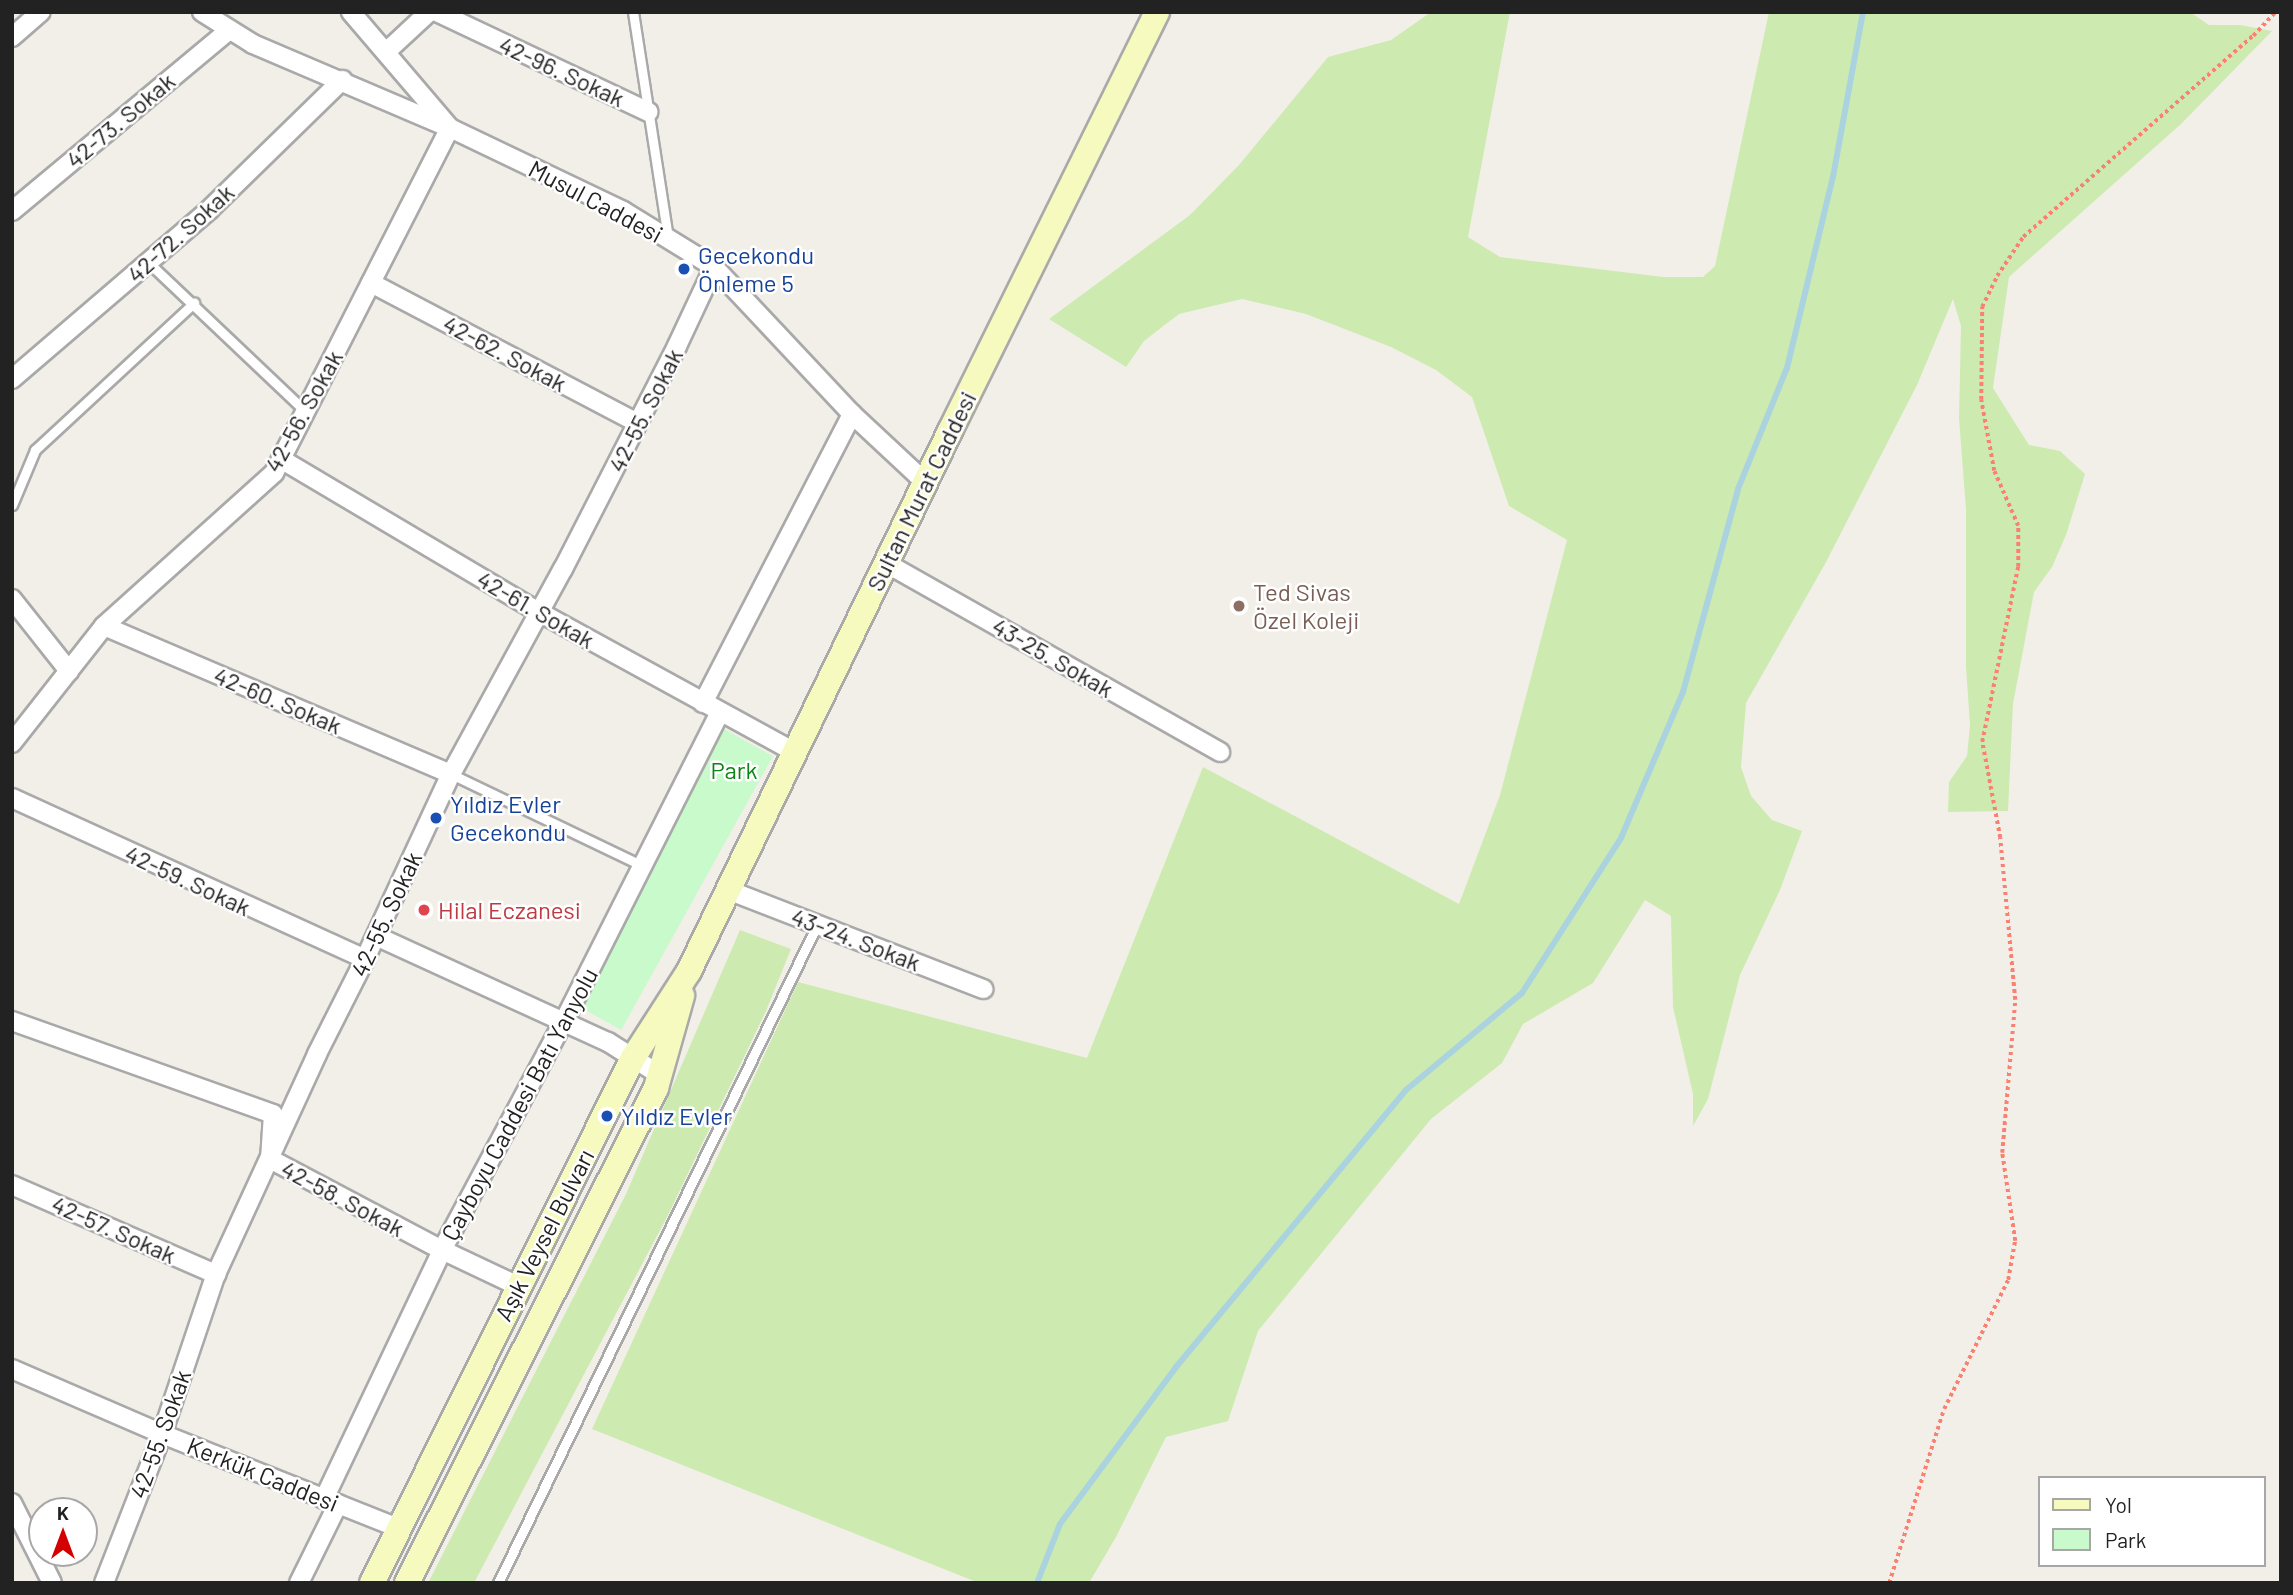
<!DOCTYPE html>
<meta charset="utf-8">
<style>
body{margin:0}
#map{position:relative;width:2293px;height:1595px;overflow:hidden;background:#f2efe9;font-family:Barlow,sans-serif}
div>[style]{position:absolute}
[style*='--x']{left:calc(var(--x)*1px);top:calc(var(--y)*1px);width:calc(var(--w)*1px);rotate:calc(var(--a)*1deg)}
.grass>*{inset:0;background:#cdebb0}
.park>*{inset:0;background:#c8facc;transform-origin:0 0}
.stream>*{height:6px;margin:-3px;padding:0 3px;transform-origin:3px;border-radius:3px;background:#aad3df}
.path>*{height:3.5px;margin-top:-1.75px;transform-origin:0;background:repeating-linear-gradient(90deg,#fa8072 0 3.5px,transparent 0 7px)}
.roads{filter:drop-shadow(2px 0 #a9a9a9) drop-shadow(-2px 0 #a9a9a9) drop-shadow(0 2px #a9a9a9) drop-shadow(0 -2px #a9a9a9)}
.lane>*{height:9px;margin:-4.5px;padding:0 4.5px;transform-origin:4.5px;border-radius:4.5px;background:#fff}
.street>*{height:18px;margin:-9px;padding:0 9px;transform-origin:9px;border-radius:9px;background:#fff}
.secondary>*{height:24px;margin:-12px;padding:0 12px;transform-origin:12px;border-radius:12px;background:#f7fabf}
.dots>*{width:19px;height:19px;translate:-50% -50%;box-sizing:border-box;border:4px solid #fff;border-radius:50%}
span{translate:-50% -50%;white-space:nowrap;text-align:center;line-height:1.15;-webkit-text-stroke:5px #fff;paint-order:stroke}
.street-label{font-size:24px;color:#222}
.transit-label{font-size:24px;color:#164399}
.left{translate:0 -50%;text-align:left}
.education-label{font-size:24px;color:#785e54}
.park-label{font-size:24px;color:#0c8416}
.health-label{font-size:24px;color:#be3a42}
.frame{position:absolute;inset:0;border:14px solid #222;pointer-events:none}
.legend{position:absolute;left:2038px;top:1476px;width:228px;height:91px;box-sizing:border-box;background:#fff;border:2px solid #a7a7a7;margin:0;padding:9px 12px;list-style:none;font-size:21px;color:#222}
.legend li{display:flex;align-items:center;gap:14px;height:35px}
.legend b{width:35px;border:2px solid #a7a7a7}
.north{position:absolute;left:28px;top:1497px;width:70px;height:70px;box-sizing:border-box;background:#fff;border:2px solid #a7a7a7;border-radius:50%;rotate:0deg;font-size:19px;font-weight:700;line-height:28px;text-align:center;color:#222}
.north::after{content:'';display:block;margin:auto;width:24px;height:32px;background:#d40000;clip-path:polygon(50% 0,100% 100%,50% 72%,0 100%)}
</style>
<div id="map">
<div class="grass">
<div style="clip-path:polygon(1431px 12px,1510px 12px,1468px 237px,1500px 257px,1663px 277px,1703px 277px,1715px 266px,1769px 12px,2190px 12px,2209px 25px,2240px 25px,2272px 31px,2181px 124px,2009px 277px,1993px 388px,2029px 445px,2060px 451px,2085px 474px,2066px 535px,2052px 567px,2034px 592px,2013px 704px,2008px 811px,1948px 812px,1949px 782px,1967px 756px,1970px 725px,1966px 667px,1966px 510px,1959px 418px,1961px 326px,1953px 299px,1917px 385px,1825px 564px,1746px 703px,1741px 767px,1751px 796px,1772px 820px,1802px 831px,1780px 890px,1740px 975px,1708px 1099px,1693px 1126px,1693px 1094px,1673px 1007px,1671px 916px,1645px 900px,1593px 983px,1523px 1024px,1502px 1063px,1431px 1119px,1258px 1331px,1228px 1421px,1166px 1437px,1116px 1537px,1089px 1583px,979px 1583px,592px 1429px,798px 982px,1087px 1058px,1203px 767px,1459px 904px,1500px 795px,1567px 540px,1509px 506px,1472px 397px,1436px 370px,1391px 347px,1306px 314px,1242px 299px,1179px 314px,1144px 341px,1126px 367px,1049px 319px,1190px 215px,1239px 165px,1328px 57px,1391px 40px)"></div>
<div style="clip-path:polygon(740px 930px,791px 949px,766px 1011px,668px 1215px,474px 1583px,428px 1583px,626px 1194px)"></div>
</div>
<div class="park">
<div style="left:724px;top:729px;width:56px;height:313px;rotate:29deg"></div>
</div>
<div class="stream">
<div style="--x:1037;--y:1583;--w:63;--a:-68.7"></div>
<div style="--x:1060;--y:1524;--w:195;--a:-53.5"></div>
<div style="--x:1176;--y:1367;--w:360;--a:-50.3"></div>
<div style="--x:1406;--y:1090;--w:151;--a:-39.9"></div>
<div style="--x:1522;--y:993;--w:184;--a:-57.4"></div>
<div style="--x:1621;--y:838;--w:159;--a:-67"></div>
<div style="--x:1683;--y:692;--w:210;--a:-74.8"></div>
<div style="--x:1738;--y:489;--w:131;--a:-68"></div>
<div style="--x:1787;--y:368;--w:196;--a:-76.5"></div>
<div style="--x:1833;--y:177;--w:168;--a:-79.7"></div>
</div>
<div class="path">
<div style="--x:1889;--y:1583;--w:182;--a:-72.5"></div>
<div style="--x:1944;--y:1409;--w:144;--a:-63.6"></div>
<div style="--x:2008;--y:1280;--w:40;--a:-80"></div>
<div style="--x:2015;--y:1241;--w:89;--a:-98.4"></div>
<div style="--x:2002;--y:1153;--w:154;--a:-85.1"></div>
<div style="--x:2015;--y:1000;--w:163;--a:-95.3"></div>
<div style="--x:2000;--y:838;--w:98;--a:-100.6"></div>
<div style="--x:1982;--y:742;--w:179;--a:-78.4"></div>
<div style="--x:2018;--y:567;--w:41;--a:-90"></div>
<div style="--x:2018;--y:526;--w:60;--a:-113.6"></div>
<div style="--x:1994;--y:471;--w:72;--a:-100.4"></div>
<div style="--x:1981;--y:400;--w:93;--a:-89.4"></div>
<div style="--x:1982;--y:307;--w:34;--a:-64"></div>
<div style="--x:1997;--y:276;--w:47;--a:-56.3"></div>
<div style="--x:2023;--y:237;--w:305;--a:-41.2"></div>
<div style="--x:2253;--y:36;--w:33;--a:-47"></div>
</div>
<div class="roads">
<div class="lane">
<div style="--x:633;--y:12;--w:228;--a:81.2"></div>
<div style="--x:148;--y:262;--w:216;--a:43.5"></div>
<div style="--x:12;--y:505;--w:60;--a:-67.3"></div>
<div style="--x:35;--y:450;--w:217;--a:-42.8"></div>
<div style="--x:451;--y:774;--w:213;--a:25.6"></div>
<div style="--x:498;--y:1583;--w:731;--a:-64.14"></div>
</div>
<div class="street">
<div style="--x:202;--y:12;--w:60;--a:32.1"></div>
<div style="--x:253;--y:44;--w:214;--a:23.1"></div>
<div style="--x:450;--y:128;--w:192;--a:25.6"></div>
<div style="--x:623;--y:211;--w:107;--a:31.6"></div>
<div style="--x:714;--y:267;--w:202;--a:46.8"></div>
<div style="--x:852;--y:414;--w:100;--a:43"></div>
<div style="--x:437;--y:12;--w:234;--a:25.3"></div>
<div style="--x:12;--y:37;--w:38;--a:-41"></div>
<div style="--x:386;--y:52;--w:59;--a:-42.9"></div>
<div style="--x:12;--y:211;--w:283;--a:-39.8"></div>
<div style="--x:371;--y:283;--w:301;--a:27.7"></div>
<div style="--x:12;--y:379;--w:261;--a:-40.6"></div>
<div style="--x:210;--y:209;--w:185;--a:-44.3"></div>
<div style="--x:281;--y:459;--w:300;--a:30.7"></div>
<div style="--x:539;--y:612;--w:292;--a:28.7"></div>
<div style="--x:886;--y:563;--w:384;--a:29.5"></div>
<div style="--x:12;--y:599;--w:92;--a:51.6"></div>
<div style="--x:104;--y:626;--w:377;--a:23.1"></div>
<div style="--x:703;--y:703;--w:325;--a:-62.7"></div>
<div style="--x:12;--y:743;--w:149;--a:-51.8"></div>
<div style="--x:104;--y:626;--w:229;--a:-42"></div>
<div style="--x:274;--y:473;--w:387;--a:-63"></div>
<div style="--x:450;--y:128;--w:153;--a:-130.5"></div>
<div style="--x:12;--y:798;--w:388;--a:24.5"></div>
<div style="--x:728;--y:890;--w:274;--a:21.2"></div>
<div style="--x:376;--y:936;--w:255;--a:24.6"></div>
<div style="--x:608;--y:1042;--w:62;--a:32.4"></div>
<div style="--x:12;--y:1021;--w:277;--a:19.6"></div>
<div style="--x:273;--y:1114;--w:45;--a:93.8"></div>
<div style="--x:270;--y:1159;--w:195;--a:27.9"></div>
<div style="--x:442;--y:1250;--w:84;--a:25.3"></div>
<div style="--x:12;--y:1185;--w:223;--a:23.6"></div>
<div style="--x:12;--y:1369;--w:163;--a:23.4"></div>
<div style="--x:162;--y:1434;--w:254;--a:21.7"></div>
<div style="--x:324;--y:1499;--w:276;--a:-64.6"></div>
<div style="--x:442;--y:1250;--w:259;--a:-62"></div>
<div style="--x:564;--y:1021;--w:346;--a:-63.2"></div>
<div style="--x:12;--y:1503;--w:89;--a:63.4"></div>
<div style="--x:104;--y:1583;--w:160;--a:-68.7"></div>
<div style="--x:162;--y:1434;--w:169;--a:-71.4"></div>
<div style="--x:216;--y:1274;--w:242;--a:-65.3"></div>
<div style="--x:317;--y:1054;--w:106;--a:-63.2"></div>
<div style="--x:365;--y:959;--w:204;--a:-65.1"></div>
<div style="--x:451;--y:774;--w:234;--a:-61.4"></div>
<div style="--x:563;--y:569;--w:250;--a:-62.9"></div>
<div style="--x:677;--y:346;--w:87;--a:-64.9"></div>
<div style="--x:299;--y:1583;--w:88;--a:-63.7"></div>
</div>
<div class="secondary">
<div style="--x:372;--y:1583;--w:586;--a:-63.57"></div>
<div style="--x:633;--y:1058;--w:103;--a:-57.2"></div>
<div style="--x:689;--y:971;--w:600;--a:-64.2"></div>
<div style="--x:950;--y:431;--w:467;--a:-63.7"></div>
<div style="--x:407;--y:1583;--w:554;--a:-63.3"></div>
<div style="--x:656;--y:1088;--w:96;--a:-74.2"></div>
</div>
</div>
<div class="dots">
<div style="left:684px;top:269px;background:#1a4fb4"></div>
<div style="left:1239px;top:606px;background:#8d6e63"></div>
<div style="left:436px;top:818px;background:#1a4fb4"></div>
<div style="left:424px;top:910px;background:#e0444e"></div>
<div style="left:607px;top:1116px;background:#1a4fb4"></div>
</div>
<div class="street-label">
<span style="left:562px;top:71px;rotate:25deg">42-96. Sokak</span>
<span style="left:120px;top:120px;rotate:-40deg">42-73. Sokak</span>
<span style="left:596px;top:201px;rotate:28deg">Musul Caddesi</span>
<span style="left:180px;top:233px;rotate:-42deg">42-72. Sokak</span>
<span style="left:505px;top:353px;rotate:28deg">42-62. Sokak</span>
<span style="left:645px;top:410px;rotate:-63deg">42-55. Sokak</span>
<span style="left:303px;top:411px;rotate:-61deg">42-56. Sokak</span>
<span style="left:921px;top:491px;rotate:-64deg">Sultan Murat Caddesi</span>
<span style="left:536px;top:609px;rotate:30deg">42-61. Sokak</span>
<span style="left:1053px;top:657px;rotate:30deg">43-25. Sokak</span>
<span style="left:278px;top:700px;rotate:23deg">42-60. Sokak</span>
<span style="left:188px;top:880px;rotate:25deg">42-59. Sokak</span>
<span style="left:386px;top:914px;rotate:-65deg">42-55. Sokak</span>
<span style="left:856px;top:939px;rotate:21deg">43-24. Sokak</span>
<span style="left:519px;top:1104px;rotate:-62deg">Çayboyu Caddesi Batı Yanyolu</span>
<span style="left:343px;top:1198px;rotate:28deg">42-58. Sokak</span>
<span style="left:114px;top:1229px;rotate:24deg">42-57. Sokak</span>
<span style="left:544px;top:1235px;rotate:-63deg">Aşık Veysel Bulvarı</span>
<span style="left:160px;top:1434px;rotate:-70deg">42-55. Sokak</span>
<span style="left:263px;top:1474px;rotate:22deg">Kerkük Caddesi</span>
</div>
<div class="transit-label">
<span class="left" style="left:698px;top:269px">Gecekondu<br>Önleme 5</span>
<span class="left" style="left:450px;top:818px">Yıldız Evler<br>Gecekondu</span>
<span class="left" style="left:621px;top:1116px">Yıldız Evler</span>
</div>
<div class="education-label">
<span class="left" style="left:1253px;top:606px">Ted Sivas<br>Özel Koleji</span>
</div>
<div class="park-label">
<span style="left:734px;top:770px">Park</span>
</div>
<div class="health-label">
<span class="left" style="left:438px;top:910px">Hilal Eczanesi</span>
</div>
<div class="frame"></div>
<ul class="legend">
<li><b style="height:9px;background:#f7fabf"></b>Yol</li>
<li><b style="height:19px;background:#c8facc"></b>Park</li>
</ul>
<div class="north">K</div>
</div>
